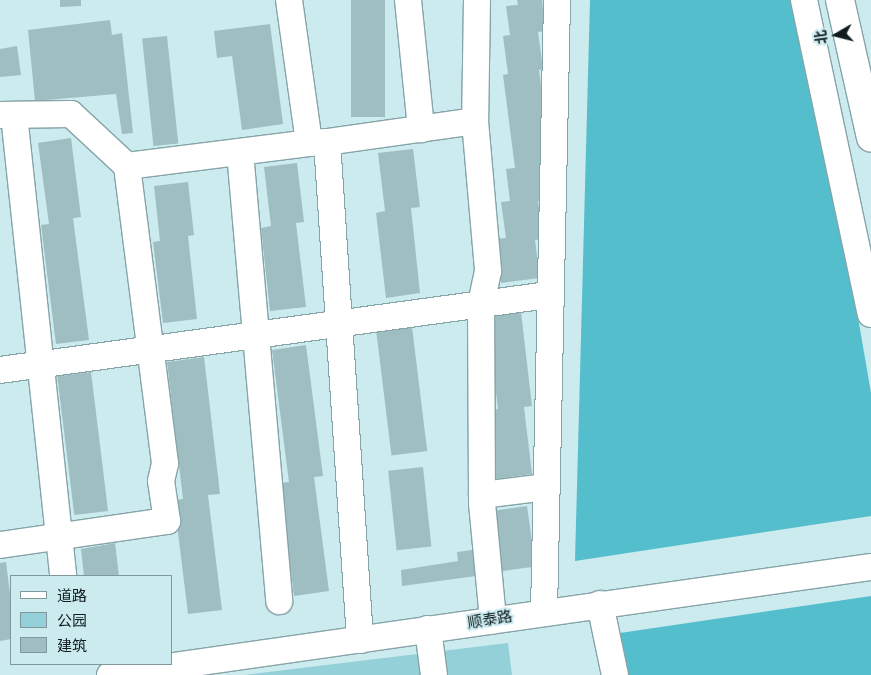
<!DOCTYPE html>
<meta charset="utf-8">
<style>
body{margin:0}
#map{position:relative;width:871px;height:675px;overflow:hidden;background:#cbebef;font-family:Raleway,"Noto Sans SC",sans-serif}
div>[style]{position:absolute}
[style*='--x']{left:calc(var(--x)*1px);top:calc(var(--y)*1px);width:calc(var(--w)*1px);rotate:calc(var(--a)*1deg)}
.green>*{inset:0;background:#94d0d8}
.forest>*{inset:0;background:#55becc}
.building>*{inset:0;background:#9fbec2;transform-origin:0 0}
.roads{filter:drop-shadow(1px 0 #86a4a8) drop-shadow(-1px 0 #86a4a8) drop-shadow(0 1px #86a4a8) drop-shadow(0 -1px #86a4a8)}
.minor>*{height:26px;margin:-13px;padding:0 13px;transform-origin:13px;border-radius:13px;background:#fff}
.major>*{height:28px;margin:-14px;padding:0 14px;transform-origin:14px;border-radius:14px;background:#fff}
span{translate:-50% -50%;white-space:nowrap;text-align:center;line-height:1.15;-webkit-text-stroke:4px #cbebef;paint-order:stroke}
.street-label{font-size:15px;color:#101c1e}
.legend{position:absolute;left:10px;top:575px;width:162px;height:90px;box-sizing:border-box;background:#cbebef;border:1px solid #80989b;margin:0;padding:6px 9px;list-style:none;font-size:15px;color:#101c1e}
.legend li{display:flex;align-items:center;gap:10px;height:25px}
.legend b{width:25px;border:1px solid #80989b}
.north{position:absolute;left:811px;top:10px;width:50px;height:50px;-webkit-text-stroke:4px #cbebef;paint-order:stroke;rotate:262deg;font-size:14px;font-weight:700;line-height:20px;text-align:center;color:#101c1e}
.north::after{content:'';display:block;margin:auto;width:18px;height:22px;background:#101c1e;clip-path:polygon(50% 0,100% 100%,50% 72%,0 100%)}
</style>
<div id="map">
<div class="green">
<div style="clip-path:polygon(508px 643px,512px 675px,244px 675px)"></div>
</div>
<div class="forest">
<div style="clip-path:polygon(590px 0,793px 0,813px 56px,871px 393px,871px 516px,575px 561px)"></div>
<div style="clip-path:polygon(871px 596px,871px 675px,628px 675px,620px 633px)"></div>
</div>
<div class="building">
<div style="clip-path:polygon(60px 0,81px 0,81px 6px,60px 7px)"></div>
<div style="left:351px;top:0;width:34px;height:117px"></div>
<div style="clip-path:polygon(517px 0,542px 0,545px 31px,538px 32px,543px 69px,539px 70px,551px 167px,548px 200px,538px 201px,543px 239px,535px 240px,540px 278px,501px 283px,495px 239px,506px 238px,501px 202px,510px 201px,506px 169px,515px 168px,503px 75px,508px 74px,503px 36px,510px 35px,506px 6px,518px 5px)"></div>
<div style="clip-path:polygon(110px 20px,112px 35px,122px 33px,133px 133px,122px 134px,116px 94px,35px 101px,28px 30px)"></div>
<div style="clip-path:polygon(270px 24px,283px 124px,242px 130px,232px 56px,217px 58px,214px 31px)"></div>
<div style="left:167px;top:36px;width:108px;height:25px;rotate:84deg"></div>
<div style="clip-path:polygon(17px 46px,21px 75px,0 77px,0 49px)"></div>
<div style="clip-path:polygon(71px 138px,81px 217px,73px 218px,89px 340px,56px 344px,41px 225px,49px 224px,38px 143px)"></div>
<div style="clip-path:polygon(413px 149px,420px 207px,411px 208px,420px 293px,386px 298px,376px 213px,385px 211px,378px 153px)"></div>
<div style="clip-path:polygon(297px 163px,304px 222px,296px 223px,306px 307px,270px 311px,261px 228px,271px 226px,264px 167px)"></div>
<div style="clip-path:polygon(188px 182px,194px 235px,188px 236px,197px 319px,163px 323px,153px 242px,160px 241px,154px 186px)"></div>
<div style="clip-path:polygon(521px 312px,532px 406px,524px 407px,532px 474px,496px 479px,487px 410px,498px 409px,487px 316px)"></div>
<div style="left:412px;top:327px;width:125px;height:36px;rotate:83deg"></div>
<div style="clip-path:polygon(306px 345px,323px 476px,314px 477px,329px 591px,294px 596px,280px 483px,289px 482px,272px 350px)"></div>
<div style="clip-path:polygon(204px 357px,220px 494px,208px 495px,222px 610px,188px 614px,174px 500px,183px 499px,167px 362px)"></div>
<div style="left:91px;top:372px;width:140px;height:34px;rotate:83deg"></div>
<div style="left:423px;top:467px;width:80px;height:35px;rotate:84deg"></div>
<div style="left:527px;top:506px;width:61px;height:35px;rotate:82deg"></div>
<div style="clip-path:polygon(115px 543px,119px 576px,84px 576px,81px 549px)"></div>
<div style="clip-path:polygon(472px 550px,476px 576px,402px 586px,401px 570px,458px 561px,457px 552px)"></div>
<div style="clip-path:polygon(6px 562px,11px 602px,11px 639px,0 641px,0 563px)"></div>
</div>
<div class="roads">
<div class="minor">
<div style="--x:289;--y:0;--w:144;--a:82"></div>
<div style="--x:309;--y:143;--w:18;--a:-3"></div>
<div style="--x:327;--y:142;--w:499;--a:86.2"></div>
<div style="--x:408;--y:0;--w:130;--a:84.2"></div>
<div style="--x:477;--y:0;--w:121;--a:90.9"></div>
<div style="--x:475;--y:121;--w:151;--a:85"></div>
<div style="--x:488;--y:271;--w:34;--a:102"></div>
<div style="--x:481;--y:304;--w:199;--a:89.7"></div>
<div style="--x:482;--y:503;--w:118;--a:84.6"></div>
<div style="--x:804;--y:0;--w:321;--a:78"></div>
<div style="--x:0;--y:115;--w:71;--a:-0.8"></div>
<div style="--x:71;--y:114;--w:76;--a:42.9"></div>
<div style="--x:127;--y:166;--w:183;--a:-7.2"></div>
<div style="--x:14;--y:115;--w:464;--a:83.9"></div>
<div style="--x:327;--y:142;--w:149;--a:-8.1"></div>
<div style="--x:240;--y:152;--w:451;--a:85"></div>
<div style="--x:0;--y:370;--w:553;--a:-7.79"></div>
<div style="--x:482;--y:495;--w:64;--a:-7.1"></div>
<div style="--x:0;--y:545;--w:169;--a:-8.2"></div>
<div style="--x:167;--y:521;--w:40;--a:-98.5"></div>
<div style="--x:161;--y:481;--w:18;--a:-77"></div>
<div style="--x:165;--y:463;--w:299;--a:-97.3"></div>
<div style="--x:600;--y:604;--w:73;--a:78.1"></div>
<div style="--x:544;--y:612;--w:612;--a:-88.78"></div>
<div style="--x:428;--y:629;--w:46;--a:82.6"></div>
<div style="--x:110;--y:675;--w:769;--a:-8.08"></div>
</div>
<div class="major">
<div style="--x:840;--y:0;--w:141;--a:77.3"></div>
</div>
</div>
<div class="street-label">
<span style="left:490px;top:620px;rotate:-9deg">顺泰路</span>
</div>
<ul class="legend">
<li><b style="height:6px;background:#fff"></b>道路</li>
<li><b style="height:14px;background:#94d0d8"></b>公园</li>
<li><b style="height:14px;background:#9fbec2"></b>建筑</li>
</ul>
<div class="north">北</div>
</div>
